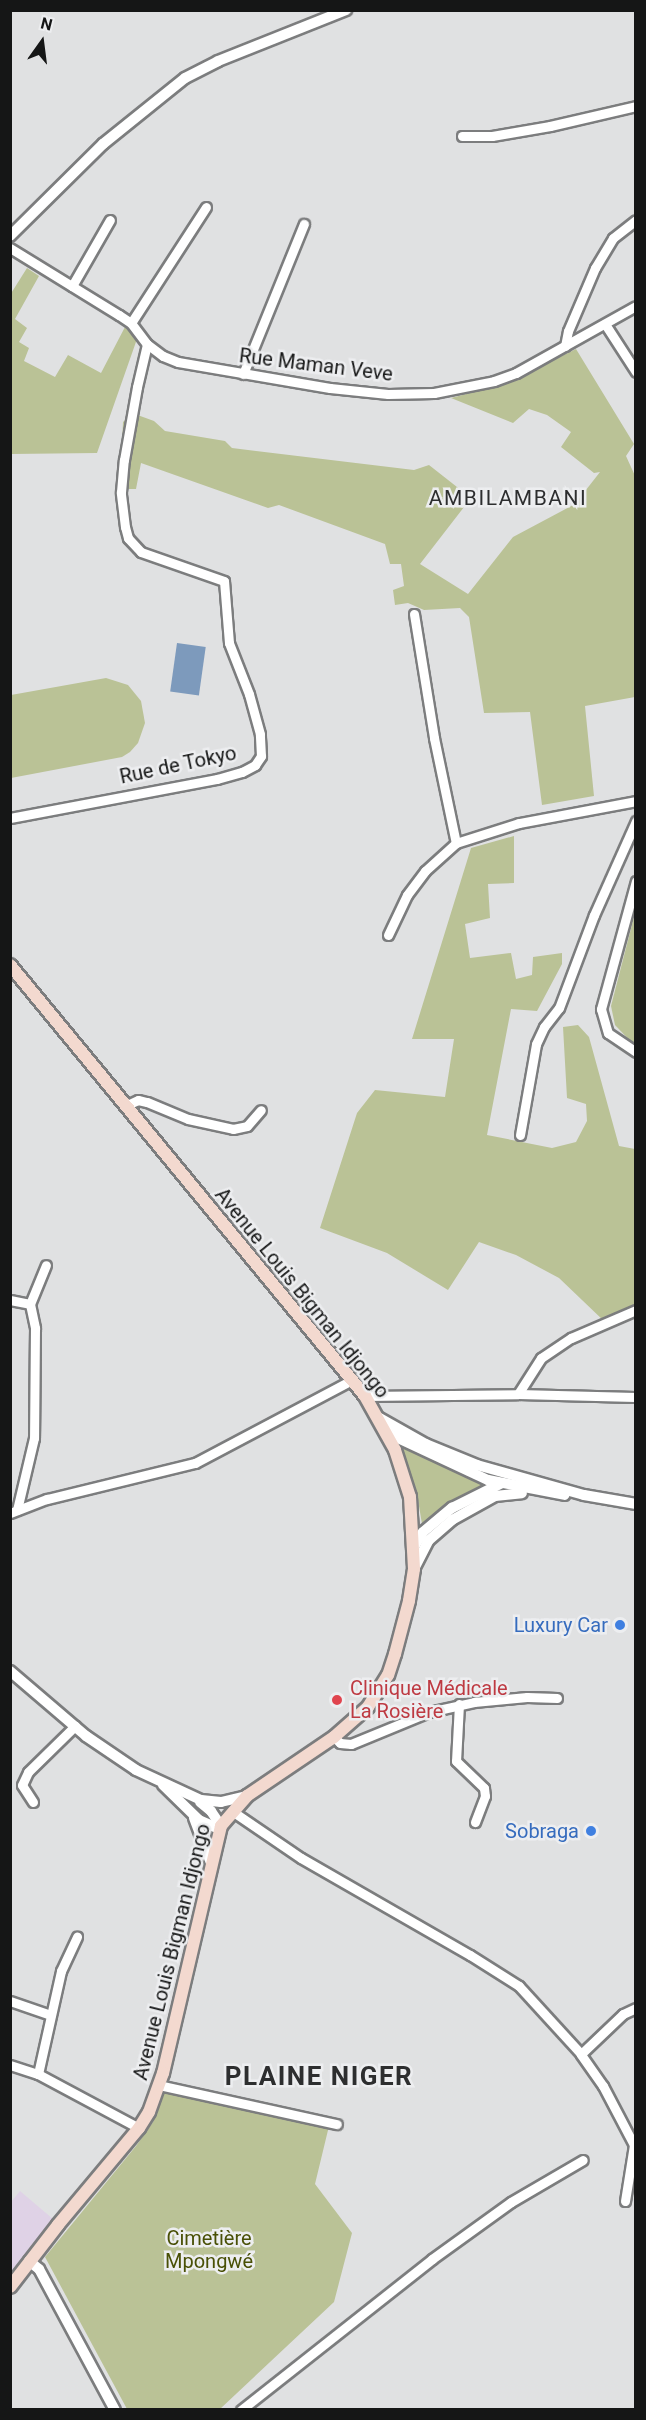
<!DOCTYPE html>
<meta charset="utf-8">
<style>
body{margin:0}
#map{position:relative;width:646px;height:2420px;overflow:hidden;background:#e0e1e2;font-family:Roboto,sans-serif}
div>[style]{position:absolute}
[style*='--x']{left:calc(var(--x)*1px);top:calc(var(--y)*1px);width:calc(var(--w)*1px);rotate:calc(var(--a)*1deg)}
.education>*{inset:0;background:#dfd2e6}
.green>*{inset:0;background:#bac296}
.water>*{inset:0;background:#7d9abc;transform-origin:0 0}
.roads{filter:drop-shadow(2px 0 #7c7d7e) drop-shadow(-2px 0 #7c7d7e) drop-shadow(0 2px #7c7d7e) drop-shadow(0 -2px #7c7d7e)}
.minor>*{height:9px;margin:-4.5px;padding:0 4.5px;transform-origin:4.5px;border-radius:4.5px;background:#fff}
.tertiary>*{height:10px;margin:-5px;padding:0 5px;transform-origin:5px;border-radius:5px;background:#fff}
.secondary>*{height:12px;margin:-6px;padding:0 6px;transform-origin:6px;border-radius:6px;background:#f3d9cf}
.dots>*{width:16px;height:16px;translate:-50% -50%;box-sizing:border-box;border:3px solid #edeef0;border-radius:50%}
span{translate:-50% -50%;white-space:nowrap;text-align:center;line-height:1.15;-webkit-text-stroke:5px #edeef0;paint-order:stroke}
.street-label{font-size:20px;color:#151616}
.shop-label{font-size:20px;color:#366cbe}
.right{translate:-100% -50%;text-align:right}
.health-label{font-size:20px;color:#be3a42}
.left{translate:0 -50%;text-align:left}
.park-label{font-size:20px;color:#495006}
.neighbourhood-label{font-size:21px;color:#2d2e2f;letter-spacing:1.5px}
.district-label{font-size:26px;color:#2d2e2f;font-weight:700;letter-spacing:1.5px}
.frame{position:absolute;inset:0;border:12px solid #151616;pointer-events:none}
.north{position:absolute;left:12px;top:12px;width:60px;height:60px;-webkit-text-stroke:4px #edeef0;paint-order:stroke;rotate:14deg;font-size:16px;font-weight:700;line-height:24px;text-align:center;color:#151616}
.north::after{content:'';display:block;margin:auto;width:21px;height:27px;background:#151616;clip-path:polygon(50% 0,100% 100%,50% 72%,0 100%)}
</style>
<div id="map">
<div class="education">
<div style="clip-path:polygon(20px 2191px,53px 2219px,11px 2273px,11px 2202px)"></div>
</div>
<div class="green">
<div style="clip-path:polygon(27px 268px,39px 276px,15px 319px,27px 328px,19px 342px,29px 348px,24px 361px,55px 377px,68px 355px,101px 373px,125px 327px,137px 339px,97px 453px,11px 454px,10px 295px)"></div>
<div style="clip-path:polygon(576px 349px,634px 444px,626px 456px,636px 478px,635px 697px,585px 706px,594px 796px,542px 805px,530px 712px,484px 713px,469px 617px,460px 608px,424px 610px,408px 603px,395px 605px,393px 590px,404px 586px,401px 564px,390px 564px,385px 544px,279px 505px,268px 508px,141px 463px,136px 489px,120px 489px,123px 422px,132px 413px,154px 421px,165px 431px,225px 441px,232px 448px,414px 470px,429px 465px,471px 498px,420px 564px,468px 594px,513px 537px,575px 504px,600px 472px,594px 473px,561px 447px,571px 432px,547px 415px,529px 409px,513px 423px,451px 398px,505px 384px)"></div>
<div style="clip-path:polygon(106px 678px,128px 685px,141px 701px,145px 723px,138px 743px,130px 752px,122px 757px,11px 778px,11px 695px)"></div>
<div style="clip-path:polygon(514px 836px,514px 883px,488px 884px,490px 918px,465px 924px,470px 958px,511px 953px,516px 979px,532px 975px,533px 957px,562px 953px,562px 964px,537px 1011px,511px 1009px,487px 1135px,552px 1148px,576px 1142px,587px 1121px,586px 1104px,567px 1098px,563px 1027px,578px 1025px,589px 1037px,619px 1146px,635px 1149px,635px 1310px,605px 1322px,559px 1278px,516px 1255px,479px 1242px,448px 1290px,387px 1253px,320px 1228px,357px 1113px,375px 1090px,445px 1097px,454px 1039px,412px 1039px,471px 848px)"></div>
<div style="clip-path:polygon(635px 913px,635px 1046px,615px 1025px,611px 1006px)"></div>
<div style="clip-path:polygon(404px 1447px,486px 1484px,486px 1485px,438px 1512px,422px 1524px,417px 1494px,402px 1448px)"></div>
<div style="clip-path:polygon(166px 2089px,329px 2126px,315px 2184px,352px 2233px,334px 2302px,220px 2409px,127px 2409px,45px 2257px,136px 2146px,153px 2122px)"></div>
</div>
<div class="water">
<div style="left:177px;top:643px;width:29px;height:49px;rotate:8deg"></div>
</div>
<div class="roads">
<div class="minor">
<div style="--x:462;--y:136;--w:30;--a:0"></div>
<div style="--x:492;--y:136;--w:59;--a:-9.8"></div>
<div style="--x:550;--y:126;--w:88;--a:-13.1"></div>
<div style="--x:10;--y:248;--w:128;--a:31.6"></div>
<div style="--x:119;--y:315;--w:14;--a:34"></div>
<div style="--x:131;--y:323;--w:26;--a:53"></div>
<div style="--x:147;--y:344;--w:20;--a:37"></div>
<div style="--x:163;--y:356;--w:16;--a:22"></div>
<div style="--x:178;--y:362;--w:154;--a:9.7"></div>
<div style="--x:330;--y:388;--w:58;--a:5.9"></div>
<div style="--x:388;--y:394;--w:46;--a:-1.2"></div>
<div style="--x:434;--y:393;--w:61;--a:-11.3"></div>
<div style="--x:494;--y:381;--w:23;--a:-20"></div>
<div style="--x:516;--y:373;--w:137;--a:-29.2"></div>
<div style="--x:72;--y:286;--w:76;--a:-60.1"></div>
<div style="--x:131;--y:323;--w:138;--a:-57.1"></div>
<div style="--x:605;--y:324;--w:57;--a:57.1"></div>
<div style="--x:565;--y:346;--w:15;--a:-79"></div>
<div style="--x:568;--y:331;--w:69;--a:-66.8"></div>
<div style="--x:595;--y:268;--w:35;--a:-59"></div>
<div style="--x:613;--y:238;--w:29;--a:-38"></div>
<div style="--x:243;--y:374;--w:162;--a:-67.9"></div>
<div style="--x:414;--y:614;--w:126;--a:80.8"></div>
<div style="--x:434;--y:738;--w:107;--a:78.2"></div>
<div style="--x:10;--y:818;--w:211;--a:-10.7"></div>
<div style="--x:217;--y:779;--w:26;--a:-16"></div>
<div style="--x:242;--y:772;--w:15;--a:-28"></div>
<div style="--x:255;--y:765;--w:11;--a:-56"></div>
<div style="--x:261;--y:756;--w:22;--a:-93"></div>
<div style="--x:260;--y:734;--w:41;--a:-105.4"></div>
<div style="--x:249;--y:694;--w:55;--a:-111.4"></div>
<div style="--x:229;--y:643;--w:62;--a:-94.6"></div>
<div style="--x:224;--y:581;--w:88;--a:-160.7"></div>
<div style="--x:141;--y:552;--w:19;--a:-133"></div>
<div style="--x:128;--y:538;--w:11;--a:-105"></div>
<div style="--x:125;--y:527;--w:35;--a:-97"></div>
<div style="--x:121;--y:492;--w:32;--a:-85"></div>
<div style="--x:124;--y:460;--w:74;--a:-79.9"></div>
<div style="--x:137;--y:387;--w:44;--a:-76.9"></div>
<div style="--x:636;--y:881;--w:133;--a:105.3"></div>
<div style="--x:601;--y:1009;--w:25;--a:74"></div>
<div style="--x:608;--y:1033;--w:34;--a:34"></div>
<div style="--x:388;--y:935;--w:44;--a:-64.6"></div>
<div style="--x:407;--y:895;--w:30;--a:-53"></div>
<div style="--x:425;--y:871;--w:42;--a:-42.1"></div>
<div style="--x:456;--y:843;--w:66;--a:-17.6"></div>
<div style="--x:519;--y:823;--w:119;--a:-10.6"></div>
<div style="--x:125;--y:1106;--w:14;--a:-25"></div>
<div style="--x:138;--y:1100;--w:9;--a:13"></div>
<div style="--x:147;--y:1102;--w:44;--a:22.5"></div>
<div style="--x:188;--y:1119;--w:46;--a:12.5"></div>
<div style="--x:233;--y:1129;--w:14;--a:-12"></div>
<div style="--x:247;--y:1126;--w:21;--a:-49"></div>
<div style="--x:520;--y:1135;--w:92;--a:-80"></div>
<div style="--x:536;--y:1044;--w:19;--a:-65"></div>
<div style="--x:544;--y:1027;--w:24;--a:-52"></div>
<div style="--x:559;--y:1008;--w:99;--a:-69.4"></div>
<div style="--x:594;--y:915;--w:103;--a:-65.9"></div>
<div style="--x:10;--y:1300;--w:20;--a:11"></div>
<div style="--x:30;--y:1304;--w:25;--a:78"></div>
<div style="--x:35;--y:1328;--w:110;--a:90.5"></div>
<div style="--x:34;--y:1438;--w:74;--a:103.3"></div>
<div style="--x:30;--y:1304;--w:42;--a:-67.7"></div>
<div style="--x:518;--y:1394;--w:43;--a:-57.4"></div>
<div style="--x:541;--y:1358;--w:36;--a:-34"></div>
<div style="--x:571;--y:1338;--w:71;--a:-23.3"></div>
<div style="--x:365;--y:1396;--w:153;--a:-0.7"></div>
<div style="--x:518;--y:1394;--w:117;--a:1.5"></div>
<div style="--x:10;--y:1513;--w:40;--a:-21"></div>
<div style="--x:47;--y:1499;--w:152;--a:-13.7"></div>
<div style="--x:195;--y:1463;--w:178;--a:-27.9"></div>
<div style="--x:459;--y:1704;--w:57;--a:93"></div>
<div style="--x:456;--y:1761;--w:39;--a:44"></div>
<div style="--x:484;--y:1788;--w:8;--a:83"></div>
<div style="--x:485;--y:1796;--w:28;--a:111"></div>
<div style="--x:334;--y:1737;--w:8;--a:45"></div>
<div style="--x:340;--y:1743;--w:11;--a:5"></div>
<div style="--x:351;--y:1744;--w:84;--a:-22.3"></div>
<div style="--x:429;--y:1712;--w:46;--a:-12.5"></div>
<div style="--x:474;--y:1702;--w:53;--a:-5.4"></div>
<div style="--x:527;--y:1697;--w:30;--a:2"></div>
<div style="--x:33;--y:1802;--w:20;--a:-123"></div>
<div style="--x:22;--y:1785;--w:14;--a:-65"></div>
<div style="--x:28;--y:1772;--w:66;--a:-44.4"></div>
<div style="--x:232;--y:1811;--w:83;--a:34.3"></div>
<div style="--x:301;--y:1858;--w:195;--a:29.9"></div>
<div style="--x:470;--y:1955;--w:58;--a:32.3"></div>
<div style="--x:519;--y:1986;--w:92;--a:47.6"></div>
<div style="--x:10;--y:2001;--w:43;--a:18.9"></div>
<div style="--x:10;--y:2065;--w:29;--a:18"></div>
<div style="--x:38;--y:2074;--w:115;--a:28.1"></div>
<div style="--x:38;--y:2074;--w:106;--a:-77.4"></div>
<div style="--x:61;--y:1971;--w:38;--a:-65"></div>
<div style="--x:159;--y:2085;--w:182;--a:12.4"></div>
<div style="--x:625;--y:2201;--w:57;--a:-80.9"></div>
<div style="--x:634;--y:2145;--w:67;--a:-117.7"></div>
<div style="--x:603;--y:2086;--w:39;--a:-125"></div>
<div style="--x:581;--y:2054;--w:58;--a:-43.6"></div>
<div style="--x:623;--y:2014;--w:14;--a:-25"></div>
<div style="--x:241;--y:2410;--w:243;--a:-38.3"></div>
<div style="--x:432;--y:2259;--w:97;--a:-35.8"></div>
<div style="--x:511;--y:2202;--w:83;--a:-30.3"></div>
</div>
<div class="tertiary">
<div style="--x:10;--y:236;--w:131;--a:-44.7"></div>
<div style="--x:103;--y:144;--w:105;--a:-38.8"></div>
<div style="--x:185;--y:78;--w:37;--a:-27"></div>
<div style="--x:218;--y:61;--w:138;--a:-21.7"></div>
<div style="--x:378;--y:1417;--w:55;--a:29.4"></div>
<div style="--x:426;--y:1444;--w:55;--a:22.4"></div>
<div style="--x:477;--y:1465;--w:111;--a:15.7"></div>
<div style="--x:584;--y:1495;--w:53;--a:9.8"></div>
<div style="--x:385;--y:1432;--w:114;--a:25"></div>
<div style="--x:488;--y:1480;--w:78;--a:11"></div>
<div style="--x:414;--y:1547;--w:17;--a:-59"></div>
<div style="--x:423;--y:1532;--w:38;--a:-40"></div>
<div style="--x:452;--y:1508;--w:56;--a:-26.6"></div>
<div style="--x:414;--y:1569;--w:31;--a:-63"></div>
<div style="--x:428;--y:1541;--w:32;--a:-41"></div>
<div style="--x:452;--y:1520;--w:49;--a:-29.2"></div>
<div style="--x:495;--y:1496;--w:27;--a:-6"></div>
<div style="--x:10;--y:1671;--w:100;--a:40.5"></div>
<div style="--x:86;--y:1736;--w:60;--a:34.2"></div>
<div style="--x:136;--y:1770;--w:72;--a:24.8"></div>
<div style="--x:201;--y:1800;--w:20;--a:6"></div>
<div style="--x:221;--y:1802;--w:27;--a:-13"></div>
<div style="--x:163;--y:1785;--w:50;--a:44.2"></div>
<div style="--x:199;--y:1820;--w:17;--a:24"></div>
<div style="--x:215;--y:1827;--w:6;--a:-9"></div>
<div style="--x:221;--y:1826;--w:18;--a:-124"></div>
<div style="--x:211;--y:1811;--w:14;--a:-141"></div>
<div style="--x:194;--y:1818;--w:48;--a:69.3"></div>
<div style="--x:29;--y:2261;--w:13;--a:39"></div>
<div style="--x:39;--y:2269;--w:160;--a:61.7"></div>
</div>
<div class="secondary">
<div style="--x:10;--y:965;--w:558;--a:50.52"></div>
<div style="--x:365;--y:1396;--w:62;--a:60.9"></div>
<div style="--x:395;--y:1450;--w:49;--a:72.3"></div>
<div style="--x:410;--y:1497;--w:72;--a:86.8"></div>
<div style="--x:414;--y:1569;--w:32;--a:99"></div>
<div style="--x:409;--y:1601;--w:55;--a:104.8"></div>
<div style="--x:395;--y:1654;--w:22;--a:108"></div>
<div style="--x:388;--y:1675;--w:38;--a:122"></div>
<div style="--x:368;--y:1707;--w:45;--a:138.6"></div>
<div style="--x:334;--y:1737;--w:105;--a:145.9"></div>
<div style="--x:247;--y:1796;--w:40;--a:131"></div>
<div style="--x:221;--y:1826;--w:254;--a:103.2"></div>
<div style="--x:163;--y:2073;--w:41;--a:109.7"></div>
<div style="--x:149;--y:2112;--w:19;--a:122"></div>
<div style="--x:139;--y:2128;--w:126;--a:129.9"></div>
<div style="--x:58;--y:2225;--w:78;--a:127.7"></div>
</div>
</div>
<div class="dots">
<div style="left:620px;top:1625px;background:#3f7fe0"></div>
<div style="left:337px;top:1700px;background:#e0444e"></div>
<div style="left:591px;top:1831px;background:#3f7fe0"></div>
</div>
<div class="street-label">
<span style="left:316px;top:365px;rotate:7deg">Rue Maman Veve</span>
<span style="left:178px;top:765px;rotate:-12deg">Rue de Tokyo</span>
<span style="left:302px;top:1293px;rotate:51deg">Avenue Louis Bigman Idjongo</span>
<span style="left:172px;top:1952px;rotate:-76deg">Avenue Louis Bigman Idjongo</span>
</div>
<div class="shop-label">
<span class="right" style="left:608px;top:1625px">Luxury Car</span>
<span class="right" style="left:579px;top:1831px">Sobraga</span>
</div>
<div class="health-label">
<span class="left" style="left:350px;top:1700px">Clinique Médicale<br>La Rosière</span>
</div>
<div class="park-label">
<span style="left:209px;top:2250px">Cimetière<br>Mpongwé</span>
</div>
<div class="neighbourhood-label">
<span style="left:508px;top:498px">AMBILAMBANI</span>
</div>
<div class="district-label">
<span style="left:319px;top:2077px">PLAINE NIGER</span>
</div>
<div class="frame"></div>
<div class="north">N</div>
</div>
